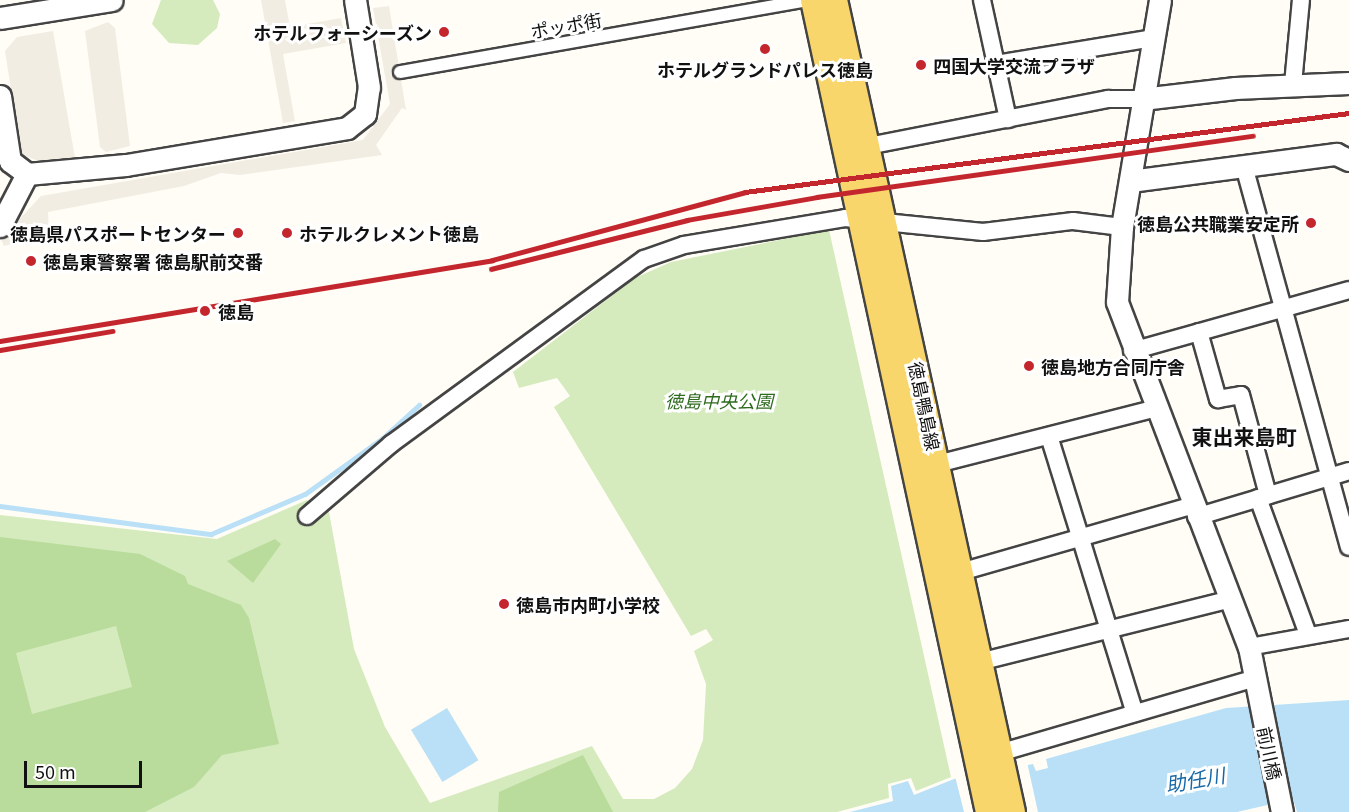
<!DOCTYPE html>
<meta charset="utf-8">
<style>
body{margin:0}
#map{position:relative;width:1349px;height:812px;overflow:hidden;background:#fffdf5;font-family:Georgia,"Noto Sans JP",serif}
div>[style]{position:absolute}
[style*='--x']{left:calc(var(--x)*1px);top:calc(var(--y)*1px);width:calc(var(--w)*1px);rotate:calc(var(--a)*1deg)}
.green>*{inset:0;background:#d5ebbd}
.forest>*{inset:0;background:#b9dc9c}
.plaza>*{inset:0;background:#f1ede2}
.water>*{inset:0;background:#b9e0f7;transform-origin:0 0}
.pier>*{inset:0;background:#fffdf5}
.stream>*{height:4.5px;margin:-2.25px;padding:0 2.25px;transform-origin:2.25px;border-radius:2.25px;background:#b9e0f7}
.roads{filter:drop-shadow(2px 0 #444) drop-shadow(-2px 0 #444) drop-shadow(0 2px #444) drop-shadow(0 -2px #444)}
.pedestrian>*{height:12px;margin:-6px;padding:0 6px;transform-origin:6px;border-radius:6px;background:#fff}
.minor>*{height:16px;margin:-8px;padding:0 8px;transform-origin:8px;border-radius:8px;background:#fff}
.tertiary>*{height:21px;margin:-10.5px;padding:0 10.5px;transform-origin:10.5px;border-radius:10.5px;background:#fff}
.primary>*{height:26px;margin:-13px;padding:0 13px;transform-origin:13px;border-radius:13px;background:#f9d66b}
.rail>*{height:4.5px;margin:-2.25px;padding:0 2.25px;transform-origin:2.25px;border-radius:2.25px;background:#c4262e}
.dots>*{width:16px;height:16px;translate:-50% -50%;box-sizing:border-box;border:3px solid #fff;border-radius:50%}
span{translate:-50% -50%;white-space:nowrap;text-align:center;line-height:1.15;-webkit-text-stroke:6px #fff;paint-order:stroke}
.street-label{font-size:18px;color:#111}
.poi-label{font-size:18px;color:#111;font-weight:700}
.right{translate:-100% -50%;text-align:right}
.left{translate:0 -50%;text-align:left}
.park-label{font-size:18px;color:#2f6b1f;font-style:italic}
.water-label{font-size:20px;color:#1768a6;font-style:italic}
.quarter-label{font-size:21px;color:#111;font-weight:700}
.scale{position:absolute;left:24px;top:761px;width:118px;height:27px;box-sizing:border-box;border:3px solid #111;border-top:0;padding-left:8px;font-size:18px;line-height:21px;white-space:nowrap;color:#111;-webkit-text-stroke:4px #fff;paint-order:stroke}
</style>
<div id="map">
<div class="green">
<div style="clip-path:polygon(161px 0,213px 0,220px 14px,217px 28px,198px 45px,169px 43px,152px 24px)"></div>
<div style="clip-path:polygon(829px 230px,951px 777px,916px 791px,911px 778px,888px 784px,889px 798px,837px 812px,0 812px,0 515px,217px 539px,307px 500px,329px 512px,354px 649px,385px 727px,430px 803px,592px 746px,623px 799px,654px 799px,675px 788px,692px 769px,703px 740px,706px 684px,694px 651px,713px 640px,706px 629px,691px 636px,627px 529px,554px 407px,570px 396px,557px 378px,519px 388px,513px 372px,635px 278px,671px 262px)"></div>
</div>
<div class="forest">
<div style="clip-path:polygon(evenodd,0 537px,140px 554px,185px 576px,188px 584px,241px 605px,249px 618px,279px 744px,222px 755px,194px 787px,145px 812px,0 812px,0 537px,116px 626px,132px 687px,32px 714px,16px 653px,116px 626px)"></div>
<div style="clip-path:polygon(275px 539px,281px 544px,253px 583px,227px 561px)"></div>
<div style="clip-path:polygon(583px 755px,613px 812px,498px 812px,499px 792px)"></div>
</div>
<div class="plaza">
<div style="clip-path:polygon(261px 0,285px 0,290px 27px,341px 18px,346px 43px,283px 54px,295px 121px,283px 123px)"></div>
<div style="clip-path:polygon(389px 6px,406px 110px,402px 108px,376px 145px,382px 155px,240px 175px,221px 173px,184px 186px,48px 212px,49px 233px,4px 246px,1px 239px,41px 196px,363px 140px,390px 104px,373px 8px)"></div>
<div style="clip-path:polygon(108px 22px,115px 28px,130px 146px,106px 152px,100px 147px,85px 31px)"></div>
<div style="clip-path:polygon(53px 31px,75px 158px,43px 163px,21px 154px,5px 51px,17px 37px)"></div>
</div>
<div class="water">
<div style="clip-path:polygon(1349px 700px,1349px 812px,1297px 812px,1293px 799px,1237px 812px,850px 812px,893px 801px,891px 786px,908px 781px,914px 795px,954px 779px,1033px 764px,1036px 771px,1048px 768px,1046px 759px,1226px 708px)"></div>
<div style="left:447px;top:708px;width:61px;height:42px;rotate:59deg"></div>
</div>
<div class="pier">
<div style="clip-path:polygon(1027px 762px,1038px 812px,964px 812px,955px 776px)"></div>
</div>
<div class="stream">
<div style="--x:0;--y:506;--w:213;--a:7.6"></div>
<div style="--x:211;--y:534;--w:102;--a:-23.1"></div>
<div style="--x:305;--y:494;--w:96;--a:-35.7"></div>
<div style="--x:383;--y:438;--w:49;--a:-42.5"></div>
</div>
<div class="roads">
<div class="pedestrian">
<div style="--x:400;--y:72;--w:415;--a:-10"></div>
</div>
<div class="minor">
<div style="--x:982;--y:0;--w:122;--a:77.7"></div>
<div style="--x:995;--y:64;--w:161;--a:-9.3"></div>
<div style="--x:1293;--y:84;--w:84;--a:-84.6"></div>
<div style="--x:868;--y:146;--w:245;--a:-11.1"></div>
<div style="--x:1108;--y:99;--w:34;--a:0"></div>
<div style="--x:1244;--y:166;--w:395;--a:74.6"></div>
<div style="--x:1199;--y:332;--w:70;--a:74.2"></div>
<div style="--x:1218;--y:399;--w:23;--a:-10"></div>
<div style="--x:1241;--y:395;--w:104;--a:74.9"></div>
<div style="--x:1132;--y:351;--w:225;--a:-15.7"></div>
<div style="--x:1049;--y:436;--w:290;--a:72.8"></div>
<div style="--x:937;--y:464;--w:226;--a:-14.3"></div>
<div style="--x:1258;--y:498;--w:146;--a:69.9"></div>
<div style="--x:307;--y:516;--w:111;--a:-40.6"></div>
<div style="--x:391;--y:444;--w:313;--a:-36.2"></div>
<div style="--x:644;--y:259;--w:42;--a:-19.3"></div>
<div style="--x:684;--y:245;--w:163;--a:-9.5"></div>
<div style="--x:845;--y:218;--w:139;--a:5.8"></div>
<div style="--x:983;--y:232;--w:91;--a:-7"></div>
<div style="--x:1073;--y:221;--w:49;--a:7"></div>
<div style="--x:1196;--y:517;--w:160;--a:-16.7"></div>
<div style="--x:950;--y:575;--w:251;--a:-16"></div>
<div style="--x:1249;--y:647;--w:102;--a:-10.2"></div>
<div style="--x:979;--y:662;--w:260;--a:-14"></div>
<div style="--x:999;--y:753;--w:267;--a:-16.3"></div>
</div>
<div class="tertiary">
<div style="--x:1160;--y:0;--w:230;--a:99.5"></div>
<div style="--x:1122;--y:227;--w:75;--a:93.8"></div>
<div style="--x:1117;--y:302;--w:369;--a:69.1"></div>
<div style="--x:1249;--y:647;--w:168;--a:78.7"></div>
<div style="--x:0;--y:18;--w:113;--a:-9.1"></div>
<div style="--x:0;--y:96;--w:66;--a:81.3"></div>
<div style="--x:10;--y:161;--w:21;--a:37"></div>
<div style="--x:27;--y:174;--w:99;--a:-5.2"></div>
<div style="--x:126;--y:165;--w:224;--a:-9.5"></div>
<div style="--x:347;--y:128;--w:23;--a:-38"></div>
<div style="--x:365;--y:114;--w:27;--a:-82"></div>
<div style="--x:369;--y:87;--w:88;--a:-99.1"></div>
<div style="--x:1142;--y:99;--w:94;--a:-6.7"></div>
<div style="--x:1235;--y:88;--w:114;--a:-2.5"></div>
<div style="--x:1130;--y:181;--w:208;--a:-7.5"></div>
<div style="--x:1336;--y:154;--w:14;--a:25"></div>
<div style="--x:0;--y:226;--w:59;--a:-62.6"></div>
</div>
<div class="primary">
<div style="--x:814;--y:0;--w:831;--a:77.84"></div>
<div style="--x:834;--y:0;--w:831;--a:77.64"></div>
</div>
</div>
<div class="rail">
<div style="--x:491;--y:269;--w:202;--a:-14"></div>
<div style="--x:687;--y:220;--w:132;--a:-10"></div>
<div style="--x:817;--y:197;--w:440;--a:-8"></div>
<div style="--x:0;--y:341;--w:499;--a:-9.3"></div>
<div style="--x:492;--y:260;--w:262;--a:-15"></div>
<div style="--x:745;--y:192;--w:609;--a:-7.45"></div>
<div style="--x:0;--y:350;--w:114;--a:-9.6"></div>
</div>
<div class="dots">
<div style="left:444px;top:32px;background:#c4262e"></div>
<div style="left:765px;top:49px;background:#c4262e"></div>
<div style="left:921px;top:65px;background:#c4262e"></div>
<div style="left:1311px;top:223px;background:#c4262e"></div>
<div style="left:238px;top:233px;background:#c4262e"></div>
<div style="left:287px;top:233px;background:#c4262e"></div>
<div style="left:31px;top:261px;background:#c4262e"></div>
<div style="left:205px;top:311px;background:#c4262e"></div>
<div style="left:1029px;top:366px;background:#c4262e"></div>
<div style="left:504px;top:604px;background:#c4262e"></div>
</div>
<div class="street-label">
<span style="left:566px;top:25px;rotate:-10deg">ポッポ街</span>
<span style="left:925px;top:406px;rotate:78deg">徳島鴨島線</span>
<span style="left:1270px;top:753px;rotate:78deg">前川橋</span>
</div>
<div class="poi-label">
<span class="right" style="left:432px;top:32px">ホテルフォーシーズン</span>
<span class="left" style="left:933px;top:65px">四国大学交流プラザ</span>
<span style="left:765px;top:69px">ホテルグランドパレス徳島</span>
<span class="right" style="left:1299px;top:223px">徳島公共職業安定所</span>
<span class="right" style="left:226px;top:233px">徳島県パスポートセンター</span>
<span class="left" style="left:299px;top:233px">ホテルクレメント徳島</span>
<span class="left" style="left:43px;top:261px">徳島東警察署 徳島駅前交番</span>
<span class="left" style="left:218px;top:311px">徳島</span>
<span class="left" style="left:1041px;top:366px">徳島地方合同庁舎</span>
<span class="left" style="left:516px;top:604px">徳島市内町小学校</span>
</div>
<div class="park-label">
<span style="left:719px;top:400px">徳島中央公園</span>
</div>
<div class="water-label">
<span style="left:1195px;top:779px;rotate:-10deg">助任川</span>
</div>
<div class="quarter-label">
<span style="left:1244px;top:436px">東出来島町</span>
</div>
<div class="scale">50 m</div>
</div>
